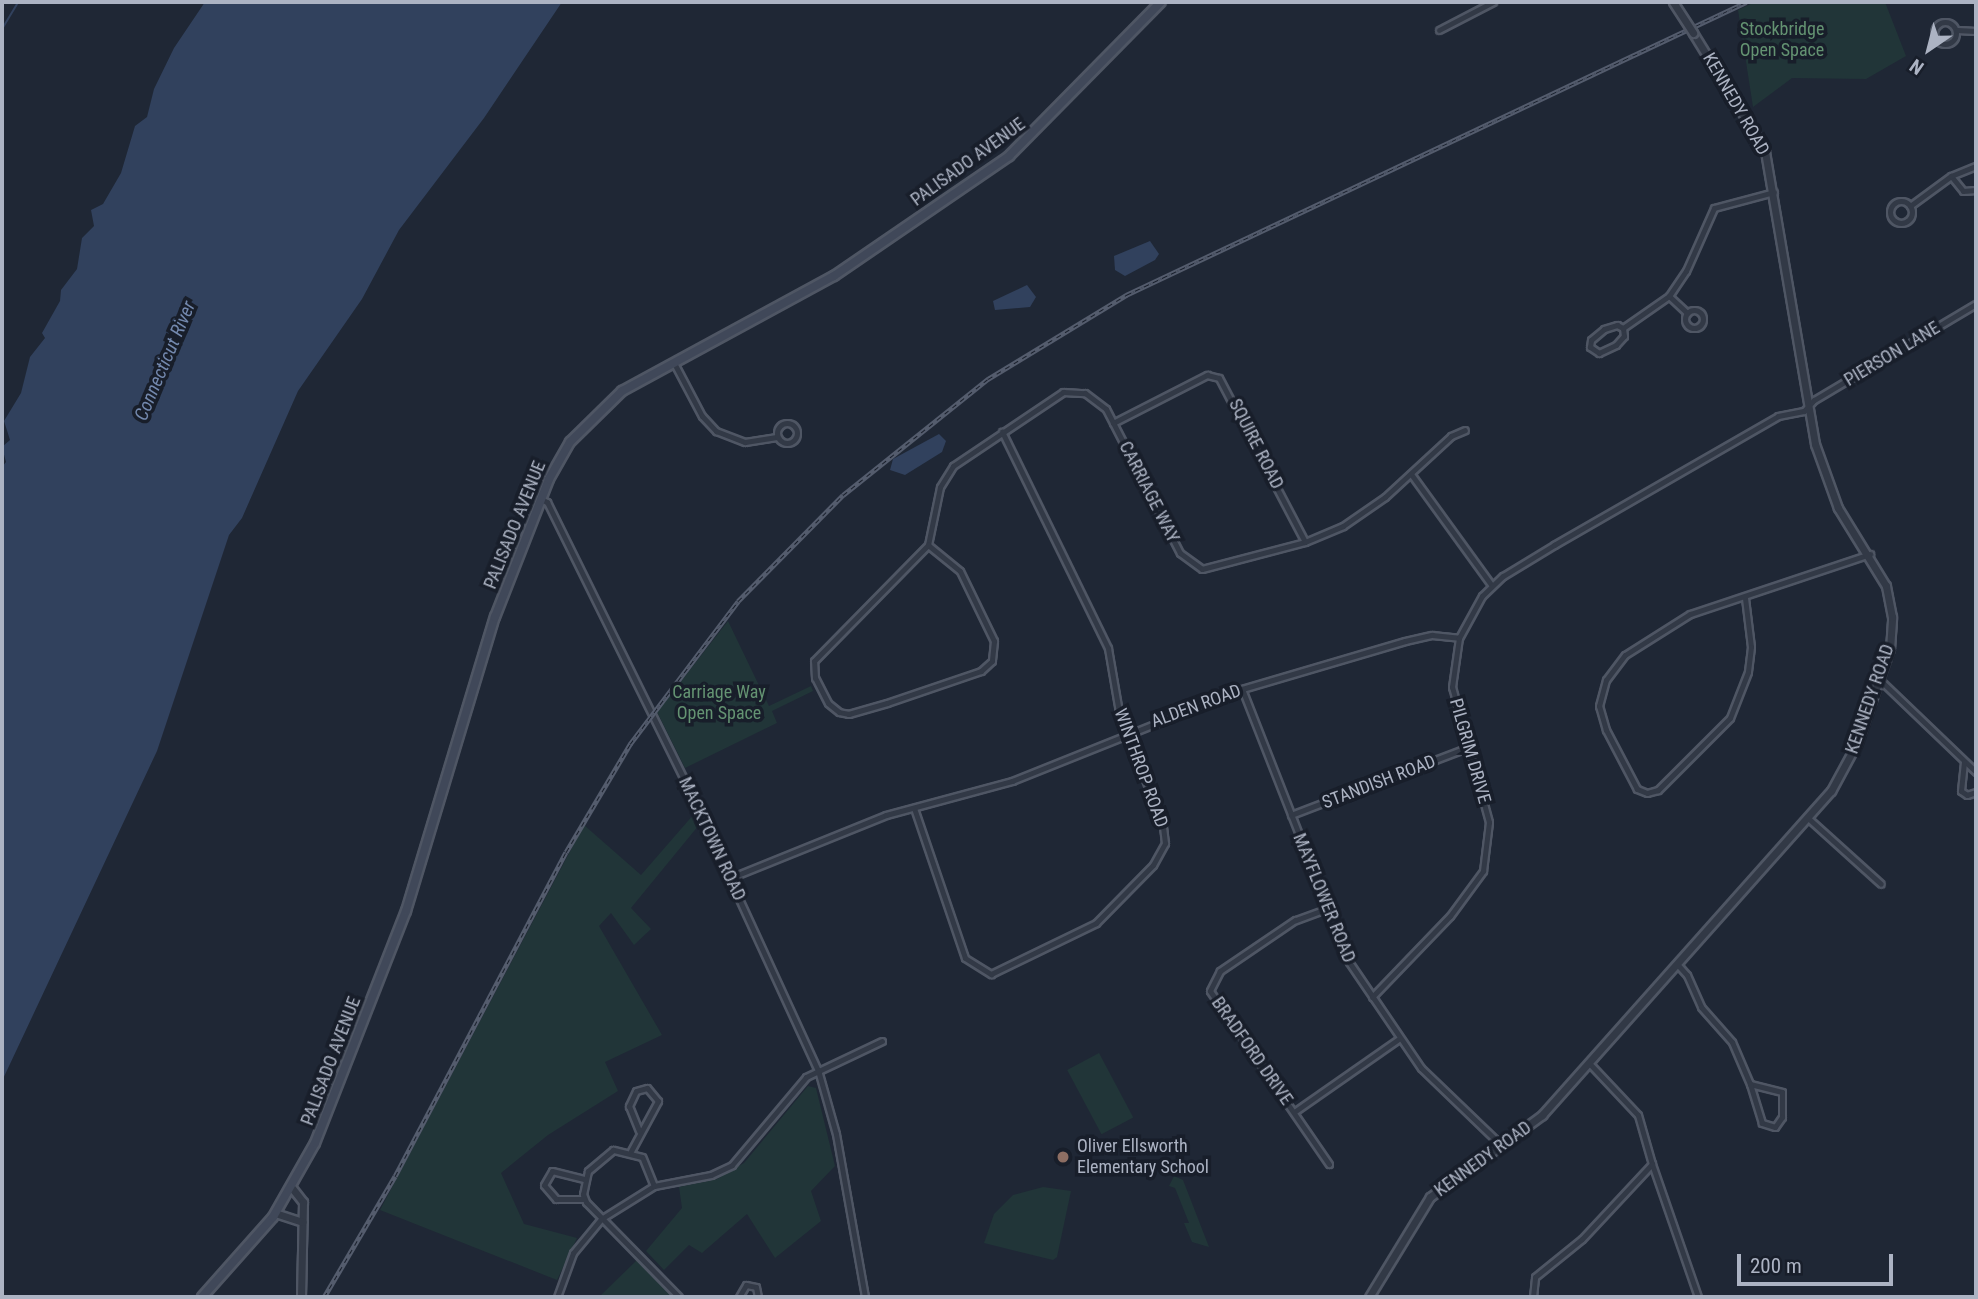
<!DOCTYPE html>
<style>
body{margin:0}
#map{position:relative;width:1978px;height:1299px;overflow:hidden;background:#1f2735;font-family:"Roboto Condensed",sans-serif}
div>[style]{position:absolute}
[style*='--x']{left:calc(var(--x)*1px);top:calc(var(--y)*1px);width:calc(var(--w)*1px);rotate:calc(var(--a)*1deg)}
.green>*{inset:0;background:#213538;transform-origin:0 0}
.water>*{inset:0;background:#31415d}
.stream>*{height:2px;margin:-1px;padding:0 1px;transform-origin:1px;border-radius:1px;background:#31415d}
.roads{filter:drop-shadow(2px 0 #4f5664) drop-shadow(-2px 0 #4f5664) drop-shadow(0 2px #4f5664) drop-shadow(0 -2px #4f5664)}
.minor>*{height:5px;margin:-2.5px;padding:0 2.5px;transform-origin:2.5px;border-radius:2.5px;background:#323946}
.minor>.ring{margin:-2.5px;padding:0;box-sizing:content-box;background:none;border:5px solid #323946;border-radius:50%}
.tertiary>*{height:7px;margin:-3.5px;padding:0 3.5px;transform-origin:3.5px;border-radius:3.5px;background:#323946}
.secondary>*{height:8px;margin:-4px;padding:0 4px;transform-origin:4px;border-radius:4px;background:#404859}
.rail>*{height:4.5px;margin-top:-2.25px;transform-origin:0;background:repeating-linear-gradient(90deg,#181e2a 0 5px,#545c6d 0 10px);box-sizing:border-box;border-block:2px solid #545c6d}
.bridges{filter:drop-shadow(2px 0 #4f5664) drop-shadow(-2px 0 #4f5664) drop-shadow(0 2px #4f5664) drop-shadow(0 -2px #4f5664)}
.tertiary-bridge>*{height:7px;margin:-3.5px;padding:0 3.5px;transform-origin:3.5px;border-radius:3.5px;background:#323946}
.dots>*{width:19px;height:19px;translate:-50% -50%;box-sizing:border-box;border:4px solid #181e2a;border-radius:50%}
span{translate:-50% -50%;white-space:nowrap;text-align:center;line-height:1.15;-webkit-text-stroke:7px #181e2a;paint-order:stroke}
.park-label{font-size:18px;color:#649372}
.street-label{font-size:18px;color:#acb3c3}
.poi-label{font-size:18px;color:#acb3c3}
.left{translate:0 -50%;text-align:left}
.water-label{font-size:19px;color:#7388ad;font-style:italic}
.frame{position:absolute;inset:0;border:4px solid #acb3c3;pointer-events:none}
.north{position:absolute;left:1894px;top:14px;width:70px;height:70px;-webkit-text-stroke:5px #181e2a;paint-order:stroke;rotate:215deg;font-size:19px;font-weight:700;line-height:28px;text-align:center;color:#acb3c3}
.north::after{content:'';display:block;margin:auto;width:24px;height:32px;background:#acb3c3;clip-path:polygon(50% 0,100% 100%,50% 72%,0 100%)}
.scale{position:absolute;left:1737px;top:1254px;width:156px;height:32px;box-sizing:border-box;border:4px solid #acb3c3;border-top:0;padding-left:9px;font-size:21px;line-height:24px;white-space:nowrap;color:#acb3c3;-webkit-text-stroke:5px #181e2a;paint-order:stroke}
</style>
<div id="map">
<div class="green">
<div style="clip-path:polygon(1755px 2px,1885px 2px,1906px 56px,1866px 79px,1792px 78px,1753px 107px,1738px 10px)"></div>
<div style="clip-path:polygon(728px 621px,769px 706px,811px 686px,813px 691px,772px 711px,777px 723px,685px 768px,657px 712px)"></div>
<div style="clip-path:polygon(694px 814px,699px 825px,631px 908px,651px 929px,634px 945px,611px 913px,599px 926px,662px 1035px,605px 1062px,618px 1091px,548px 1135px,501px 1173px,524px 1224px,577px 1238px,557px 1280px,380px 1210px,584px 825px,641px 875px)"></div>
<div style="left:1099px;top:1053px;width:73px;height:36px;rotate:62deg"></div>
<div style="clip-path:polygon(808px 1086px,816px 1088px,835px 1166px,811px 1191px,821px 1221px,775px 1258px,747px 1214px,702px 1253px,689px 1245px,664px 1270px,646px 1251px,682px 1208px,679px 1187px,717px 1179px,744px 1163px)"></div>
<div style="clip-path:polygon(1174px 1176px,1183px 1180px,1209px 1247px,1192px 1242px,1184px 1223px,1189px 1223px,1175px 1188px,1169px 1186px)"></div>
<div style="clip-path:polygon(1043px 1187px,1071px 1191px,1057px 1257px,1053px 1260px,984px 1243px,994px 1214px,1013px 1195px)"></div>
<div style="clip-path:polygon(637px 1260px,674px 1297px,599px 1297px)"></div>
</div>
<div class="water">
<div style="clip-path:polygon(205px 2px,562px 2px,484px 118px,399px 230px,362px 299px,298px 391px,242px 518px,229px 535px,157px 751px,2px 1081px,2px 467px,6px 462px,2px 447px,10px 440px,4px 421px,21px 393px,30px 357px,45px 338px,42px 333px,60px 301px,61px 290px,77px 269px,82px 238px,94px 226px,91px 210px,103px 204px,121px 173px,135px 126px,147px 117px,154px 89px,174px 48px)"></div>
<div style="clip-path:polygon(1150px 241px,1159px 254px,1155px 260px,1125px 276px,1115px 270px,1114px 256px)"></div>
<div style="clip-path:polygon(1027px 285px,1036px 297px,1030px 307px,995px 310px,993px 301px)"></div>
<div style="clip-path:polygon(939px 434px,946px 441px,942px 452px,905px 475px,890px 470px,893px 459px)"></div>
</div>
<div class="stream">
<div style="--x:2;--y:29;--w:31;--a:-59"></div>
</div>
<div class="roads">
<div class="minor">
<div class="ring" style="left:1934px;top:22px;width:17px;height:17px"></div>
<div style="--x:1439;--y:30;--w:61;--a:-27.4"></div>
<div style="--x:1957;--y:30;--w:19;--a:3"></div>
<div style="--x:1951;--y:176;--w:19;--a:51"></div>
<div style="--x:1963;--y:191;--w:13;--a:-4"></div>
<div class="ring" style="left:1890px;top:201px;width:17px;height:17px"></div>
<div style="--x:1910;--y:206;--w:51;--a:-36.2"></div>
<div style="--x:1951;--y:176;--w:27;--a:-22"></div>
<div style="--x:1669;--y:296;--w:25;--a:43"></div>
<div class="ring" style="left:1685px;top:310px;width:13px;height:13px"></div>
<div style="--x:1623;--y:328;--w:8;--a:83"></div>
<div style="--x:1624;--y:336;--w:12;--a:132"></div>
<div style="--x:1616;--y:345;--w:19;--a:155"></div>
<div style="--x:1599;--y:353;--w:11;--a:-146"></div>
<div style="--x:1590;--y:347;--w:7;--a:-82"></div>
<div style="--x:1591;--y:340;--w:17;--a:-40"></div>
<div style="--x:1604;--y:329;--w:14;--a:-17"></div>
<div style="--x:1617;--y:325;--w:7;--a:27"></div>
<div style="--x:1623;--y:328;--w:56;--a:-34.8"></div>
<div style="--x:1669;--y:296;--w:30;--a:-56"></div>
<div style="--x:1686;--y:271;--w:69;--a:-66"></div>
<div style="--x:1714;--y:208;--w:62;--a:-14.9"></div>
<div style="--x:674;--y:363;--w:60;--a:62.2"></div>
<div style="--x:702;--y:416;--w:21;--a:47"></div>
<div style="--x:716;--y:431;--w:31;--a:21"></div>
<div style="--x:745;--y:442;--w:32;--a:-9"></div>
<div class="ring" style="left:777px;top:423px;width:15px;height:15px"></div>
<div style="--x:1113;--y:423;--w:106;--a:-27.1"></div>
<div style="--x:1207;--y:375;--w:12;--a:14"></div>
<div style="--x:1219;--y:378;--w:185;--a:62.3"></div>
<div style="--x:1411;--y:474;--w:138;--a:54.1"></div>
<div style="--x:541;--y:499;--w:7;--a:27"></div>
<div style="--x:547;--y:502;--w:307;--a:63.7"></div>
<div style="--x:683;--y:777;--w:323;--a:65.3"></div>
<div style="--x:818;--y:1070;--w:66;--a:74.3"></div>
<div style="--x:836;--y:1134;--w:166;--a:79.9"></div>
<div style="--x:928;--y:545;--w:59;--a:-78.3"></div>
<div style="--x:940;--y:487;--w:25;--a:-58"></div>
<div style="--x:953;--y:466;--w:133;--a:-33.9"></div>
<div style="--x:1063;--y:392;--w:22;--a:3"></div>
<div style="--x:1085;--y:393;--w:26;--a:37"></div>
<div style="--x:1106;--y:409;--w:162;--a:62.8"></div>
<div style="--x:1180;--y:553;--w:27;--a:36"></div>
<div style="--x:1202;--y:569;--w:106;--a:-14.7"></div>
<div style="--x:1305;--y:542;--w:41;--a:-22.8"></div>
<div style="--x:1343;--y:526;--w:51;--a:-34.6"></div>
<div style="--x:1385;--y:497;--w:90;--a:-42.7"></div>
<div style="--x:1451;--y:436;--w:15;--a:-23"></div>
<div style="--x:928;--y:545;--w:41;--a:39.1"></div>
<div style="--x:960;--y:571;--w:78;--a:64.1"></div>
<div style="--x:994;--y:641;--w:20;--a:96"></div>
<div style="--x:992;--y:661;--w:15;--a:138"></div>
<div style="--x:981;--y:671;--w:99;--a:161.2"></div>
<div style="--x:887;--y:703;--w:40;--a:164"></div>
<div style="--x:849;--y:714;--w:10;--a:-169"></div>
<div style="--x:839;--y:712;--w:14;--a:-141"></div>
<div style="--x:828;--y:703;--w:28;--a:-117"></div>
<div style="--x:815;--y:678;--w:17;--a:-93"></div>
<div style="--x:814;--y:661;--w:163;--a:-45.5"></div>
<div style="--x:1745;--y:598;--w:49;--a:83"></div>
<div style="--x:1751;--y:647;--w:25;--a:97"></div>
<div style="--x:1748;--y:672;--w:49;--a:111.4"></div>
<div style="--x:1730;--y:718;--w:102;--a:135"></div>
<div style="--x:1658;--y:790;--w:11;--a:165"></div>
<div style="--x:1647;--y:793;--w:11;--a:-158"></div>
<div style="--x:1637;--y:789;--w:67;--a:-117.7"></div>
<div style="--x:1606;--y:730;--w:25;--a:-106"></div>
<div style="--x:1599;--y:706;--w:27;--a:-75"></div>
<div style="--x:1606;--y:680;--w:31;--a:-53"></div>
<div style="--x:1625;--y:655;--w:77;--a:-32.2"></div>
<div style="--x:1690;--y:614;--w:190;--a:-18.4"></div>
<div style="--x:1880;--y:680;--w:133;--a:43.8"></div>
<div style="--x:1242;--y:689;--w:293;--a:68.6"></div>
<div style="--x:1349;--y:962;--w:128;--a:55.8"></div>
<div style="--x:1421;--y:1068;--w:112;--a:43.9"></div>
<div style="--x:1964;--y:762;--w:29;--a:96"></div>
<div style="--x:1961;--y:791;--w:7;--a:34"></div>
<div style="--x:1967;--y:795;--w:9;--a:-18"></div>
<div style="--x:914;--y:808;--w:158;--a:71.2"></div>
<div style="--x:965;--y:958;--w:31;--a:32"></div>
<div style="--x:991;--y:974;--w:117;--a:-25.9"></div>
<div style="--x:1096;--y:923;--w:81;--a:-45.5"></div>
<div style="--x:1153;--y:865;--w:25;--a:-61"></div>
<div style="--x:1165;--y:843;--w:17;--a:-97"></div>
<div style="--x:1163;--y:826;--w:122;--a:-111.1"></div>
<div style="--x:1119;--y:712;--w:65;--a:-99.8"></div>
<div style="--x:1108;--y:648;--w:241;--a:-116.1"></div>
<div style="--x:1291;--y:815;--w:187;--a:-20.9"></div>
<div style="--x:1808;--y:818;--w:98;--a:42.1"></div>
<div style="--x:730;--y:878;--w:168;--a:-22"></div>
<div style="--x:886;--y:815;--w:131;--a:-15.1"></div>
<div style="--x:1012;--y:781;--w:248;--a:-21.8"></div>
<div style="--x:1242;--y:689;--w:170;--a:-16.4"></div>
<div style="--x:1405;--y:641;--w:28;--a:-13"></div>
<div style="--x:1432;--y:635;--w:27;--a:6"></div>
<div style="--x:1326;--y:909;--w:33;--a:160"></div>
<div style="--x:1295;--y:920;--w:91;--a:145.8"></div>
<div style="--x:1220;--y:971;--w:22;--a:117"></div>
<div style="--x:1210;--y:991;--w:210;--a:55.5"></div>
<div style="--x:1677;--y:964;--w:15;--a:48"></div>
<div style="--x:1687;--y:975;--w:35;--a:66"></div>
<div style="--x:1701;--y:1007;--w:47;--a:48.5"></div>
<div style="--x:1732;--y:1042;--w:46;--a:66.8"></div>
<div style="--x:1372;--y:997;--w:112;--a:-46.1"></div>
<div style="--x:1450;--y:916;--w:56;--a:-53.7"></div>
<div style="--x:1483;--y:871;--w:49;--a:-83"></div>
<div style="--x:1489;--y:822;--w:140;--a:-105.3"></div>
<div style="--x:1452;--y:687;--w:49;--a:-81.9"></div>
<div style="--x:1459;--y:638;--w:48;--a:-61.3"></div>
<div style="--x:1482;--y:596;--w:29;--a:-44"></div>
<div style="--x:1503;--y:576;--w:60;--a:-31.3"></div>
<div style="--x:1554;--y:545;--w:258;--a:-29.9"></div>
<div style="--x:1778;--y:416;--w:26;--a:-11"></div>
<div style="--x:1804;--y:411;--w:15;--a:-48"></div>
<div style="--x:1814;--y:400;--w:188;--a:-30.7"></div>
<div style="--x:1589;--y:1063;--w:71;--a:46.7"></div>
<div style="--x:1638;--y:1115;--w:51;--a:74.1"></div>
<div style="--x:1750;--y:1084;--w:33;--a:14"></div>
<div style="--x:1782;--y:1092;--w:25;--a:90"></div>
<div style="--x:1782;--y:1117;--w:12;--a:125"></div>
<div style="--x:1775;--y:1127;--w:14;--a:-163"></div>
<div style="--x:1762;--y:1123;--w:41;--a:-107.1"></div>
<div style="--x:1294;--y:1112;--w:129;--a:-34.9"></div>
<div style="--x:631;--y:1151;--w:57;--a:-61.6"></div>
<div style="--x:658;--y:1101;--w:17;--a:-130"></div>
<div style="--x:647;--y:1088;--w:11;--a:165"></div>
<div style="--x:636;--y:1091;--w:17;--a:115"></div>
<div style="--x:629;--y:1106;--w:27;--a:68"></div>
<div style="--x:654;--y:1186;--w:31;--a:-112"></div>
<div style="--x:642;--y:1157;--w:30;--a:-166"></div>
<div style="--x:613;--y:1150;--w:33;--a:140"></div>
<div style="--x:588;--y:1171;--w:24;--a:102"></div>
<div style="--x:583;--y:1194;--w:9;--a:69"></div>
<div style="--x:586;--y:1202;--w:133;--a:45.6"></div>
<div style="--x:584;--y:1199;--w:28;--a:180"></div>
<div style="--x:556;--y:1199;--w:18;--a:-131"></div>
<div style="--x:544;--y:1185;--w:16;--a:-60"></div>
<div style="--x:552;--y:1171;--w:34;--a:14"></div>
<div style="--x:557;--y:1297;--w:47;--a:-70"></div>
<div style="--x:573;--y:1253;--w:44;--a:-50.5"></div>
<div style="--x:601;--y:1219;--w:62;--a:-31.9"></div>
<div style="--x:654;--y:1186;--w:58;--a:-10.9"></div>
<div style="--x:711;--y:1175;--w:23;--a:-25"></div>
<div style="--x:732;--y:1165;--w:115;--a:-49.9"></div>
<div style="--x:806;--y:1077;--w:84;--a:-25.3"></div>
<div style="--x:739;--y:1297;--w:14;--a:-60"></div>
<div style="--x:746;--y:1285;--w:10;--a:11"></div>
<div style="--x:756;--y:1287;--w:10;--a:79"></div>
<div style="--x:1533;--y:1297;--w:20;--a:-84"></div>
<div style="--x:1535;--y:1277;--w:60;--a:-39"></div>
<div style="--x:1582;--y:1239;--w:103;--a:-47"></div>
<div style="--x:1652;--y:1164;--w:141;--a:70.9"></div>
</div>
<div class="tertiary">
<div style="--x:292;--y:1188;--w:18;--a:52"></div>
<div style="--x:303;--y:1202;--w:95;--a:91.2"></div>
<div style="--x:275;--y:1213;--w:29;--a:18"></div>
<div style="--x:1369;--y:1297;--w:117;--a:-58.6"></div>
<div style="--x:1430;--y:1197;--w:139;--a:-36.2"></div>
<div style="--x:1542;--y:1115;--w:434;--a:-48.3"></div>
<div style="--x:1831;--y:791;--w:55;--a:-61.6"></div>
<div style="--x:1857;--y:743;--w:100;--a:-70.7"></div>
<div style="--x:1890;--y:649;--w:32;--a:-86"></div>
<div style="--x:1892;--y:617;--w:32;--a:-101"></div>
<div style="--x:1886;--y:586;--w:92;--a:-121.6"></div>
<div style="--x:1838;--y:508;--w:68;--a:-109.8"></div>
<div style="--x:1815;--y:444;--w:298;--a:-99.7"></div>
<div style="--x:1765;--y:150;--w:137;--a:-121.6"></div>
</div>
<div class="secondary">
<div style="--x:202;--y:1297;--w:107;--a:-48.4"></div>
<div style="--x:273;--y:1217;--w:85;--a:-60.4"></div>
<div style="--x:315;--y:1143;--w:249;--a:-68.6"></div>
<div style="--x:406;--y:911;--w:307;--a:-73.2"></div>
<div style="--x:495;--y:617;--w:148;--a:-68.6"></div>
<div style="--x:549;--y:479;--w:43;--a:-60.4"></div>
<div style="--x:570;--y:442;--w:73;--a:-44.4"></div>
<div style="--x:622;--y:391;--w:241;--a:-28.5"></div>
<div style="--x:834;--y:276;--w:212;--a:-34.4"></div>
<div style="--x:1009;--y:156;--w:216;--a:-45.4"></div>
</div>
</div>
<div class="rail">
<div style="--x:324;--y:1297;--w:140;--a:-59.6"></div>
<div style="--x:395;--y:1176;--w:366;--a:-62.2"></div>
<div style="--x:566;--y:852;--w:126;--a:-59.3"></div>
<div style="--x:630;--y:744;--w:179;--a:-52.9"></div>
<div style="--x:738;--y:601;--w:149;--a:-45.3"></div>
<div style="--x:843;--y:495;--w:186;--a:-38.7"></div>
<div style="--x:988;--y:379;--w:162;--a:-31.3"></div>
<div style="--x:1126;--y:295;--w:686;--a:-25.29"></div>
</div>
<div class="bridges">
<div class="tertiary-bridge">
<div style="--x:1673;--y:2;--w:37;--a:57"></div>
</div>
</div>
<div class="dots">
<div style="left:1063px;top:1157px;background:#8d6e63"></div>
</div>
<div class="park-label">
<span style="left:1782px;top:40px">Stockbridge<br>Open Space</span>
<span style="left:719px;top:703px">Carriage Way<br>Open Space</span>
</div>
<div class="street-label">
<span style="left:1736px;top:104px;rotate:60deg">KENNEDY ROAD</span>
<span style="left:968px;top:162px;rotate:-36deg">PALISADO AVENUE</span>
<span style="left:1892px;top:354px;rotate:-31deg">PIERSON LANE</span>
<span style="left:1256px;top:444px;rotate:63deg">SQUIRE ROAD</span>
<span style="left:1149px;top:492px;rotate:63deg">CARRIAGE WAY</span>
<span style="left:515px;top:525px;rotate:-68deg">PALISADO AVENUE</span>
<span style="left:1870px;top:699px;rotate:-71deg">KENNEDY ROAD</span>
<span style="left:1196px;top:706px;rotate:-20deg">ALDEN ROAD</span>
<span style="left:1470px;top:751px;rotate:74deg">PILGRIM DRIVE</span>
<span style="left:1141px;top:768px;rotate:70deg">WINTHROP ROAD</span>
<span style="left:1379px;top:782px;rotate:-21deg">STANDISH ROAD</span>
<span style="left:712px;top:839px;rotate:65deg">MACKTOWN ROAD</span>
<span style="left:1324px;top:898px;rotate:68deg">MAYFLOWER ROAD</span>
<span style="left:1252px;top:1051px;rotate:55deg">BRADFORD DRIVE</span>
<span style="left:331px;top:1061px;rotate:-69deg">PALISADO AVENUE</span>
<span style="left:1483px;top:1159px;rotate:-36deg">KENNEDY ROAD</span>
</div>
<div class="poi-label">
<span class="left" style="left:1077px;top:1157px">Oliver Ellsworth<br>Elementary School</span>
</div>
<div class="water-label">
<span style="left:165px;top:361px;rotate:-67deg">Connecticut River</span>
</div>
<div class="frame"></div>
<div class="north">N</div>
<div class="scale">200 m</div>
</div>
